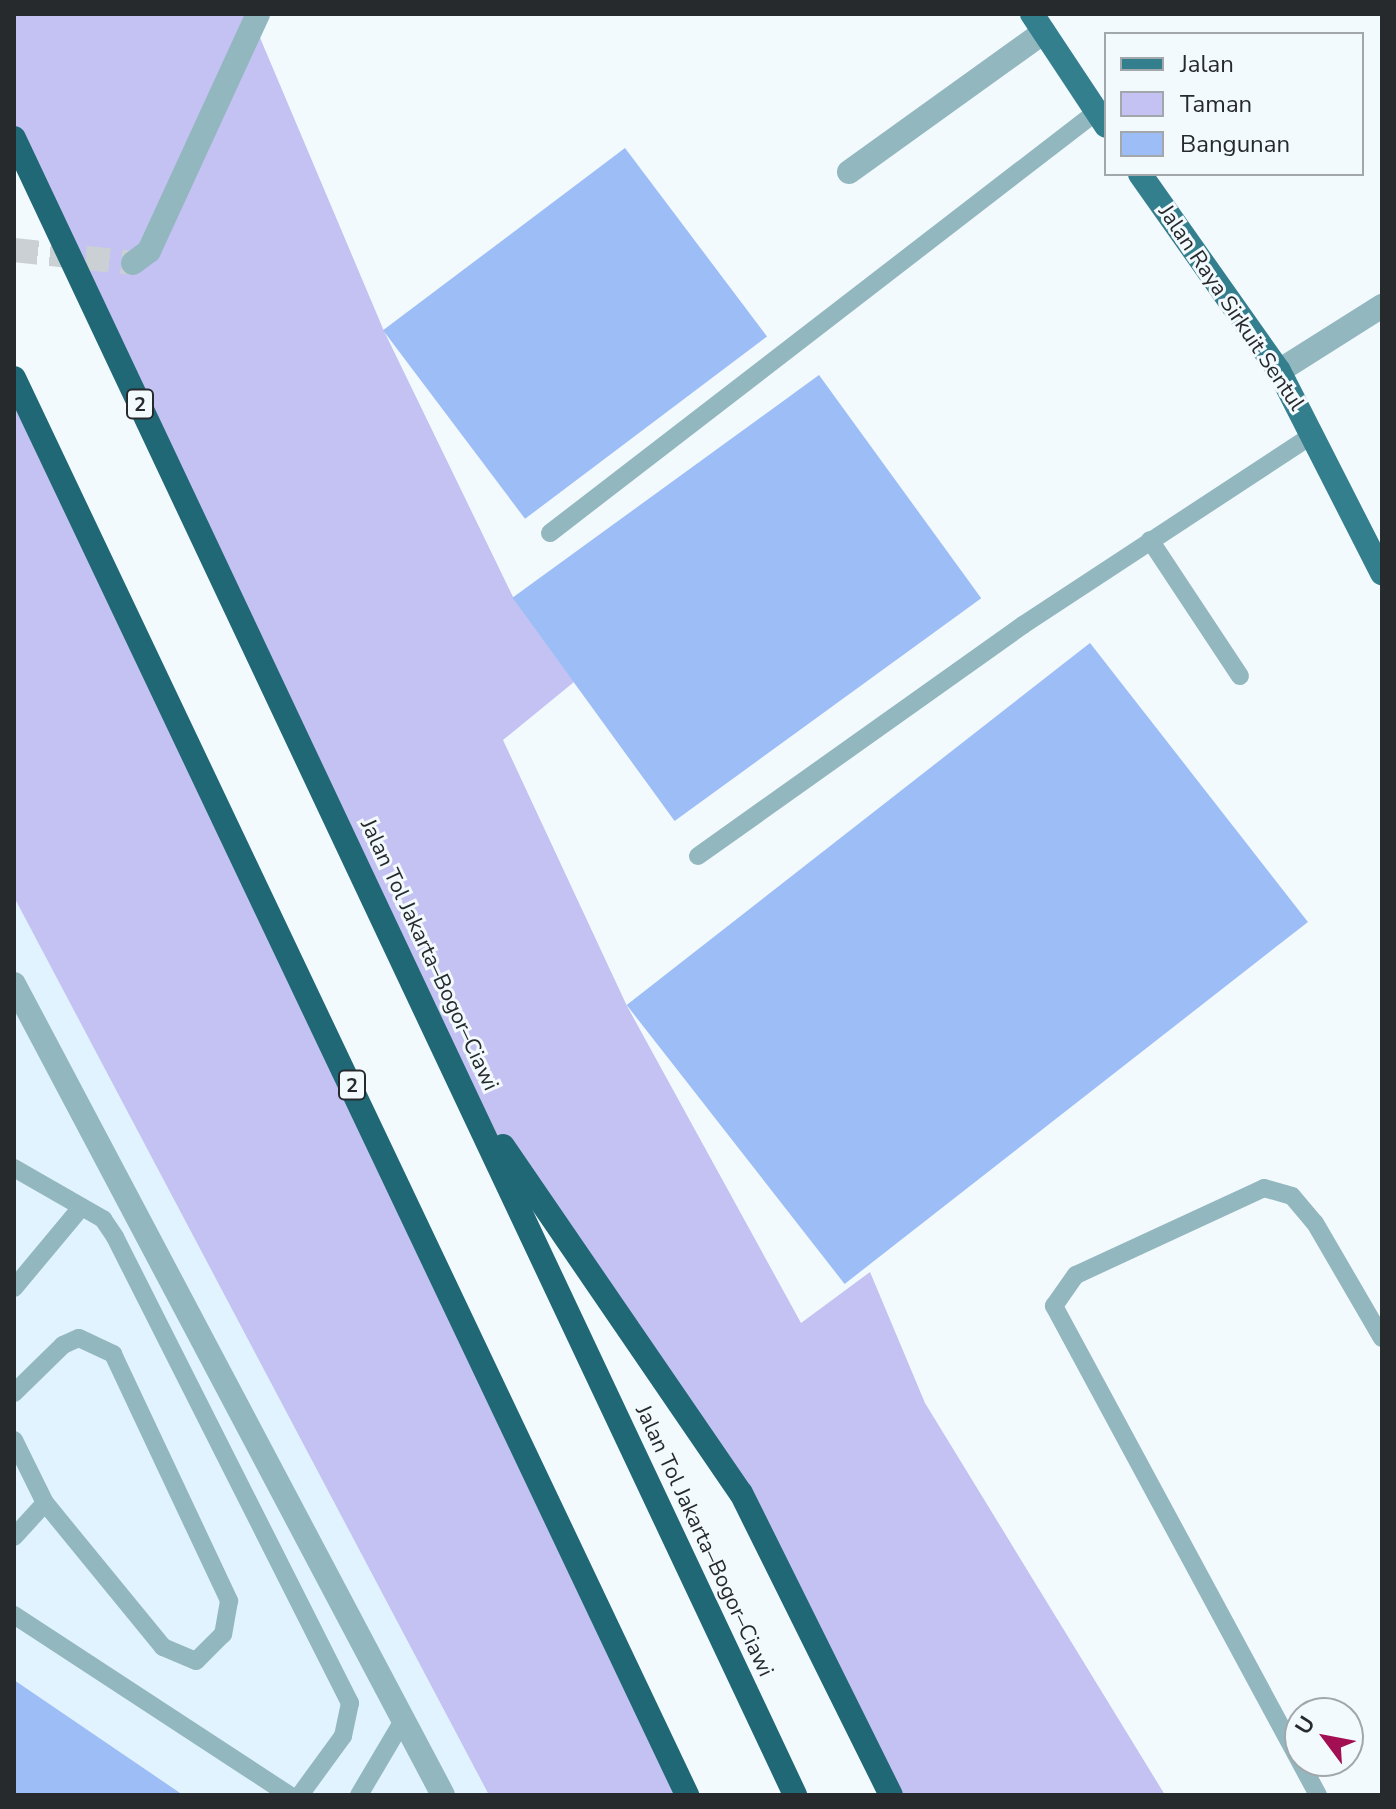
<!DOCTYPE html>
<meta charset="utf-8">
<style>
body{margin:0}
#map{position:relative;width:1396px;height:1809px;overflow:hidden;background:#f3fafe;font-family:"Nunito Sans",sans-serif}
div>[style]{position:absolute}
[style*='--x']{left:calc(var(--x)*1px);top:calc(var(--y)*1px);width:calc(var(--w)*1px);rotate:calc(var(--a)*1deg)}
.built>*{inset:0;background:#e0f3ff}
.green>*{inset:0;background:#c4c2f2}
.building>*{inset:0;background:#9dbdf6;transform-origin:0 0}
.minor-tunnel>*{height:24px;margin-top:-12px;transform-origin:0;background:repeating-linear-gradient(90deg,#cad0d4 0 24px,transparent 0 36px)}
.service>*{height:18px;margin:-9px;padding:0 9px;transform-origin:9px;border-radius:9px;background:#93b7bf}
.minor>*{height:24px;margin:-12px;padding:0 12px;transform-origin:12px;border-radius:12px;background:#93b7bf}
.primary>*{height:24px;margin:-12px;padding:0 12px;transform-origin:12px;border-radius:12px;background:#347f8d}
.motorway>*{height:24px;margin:-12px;padding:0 12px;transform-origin:12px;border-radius:12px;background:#206875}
span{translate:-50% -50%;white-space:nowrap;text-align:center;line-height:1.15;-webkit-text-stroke:6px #f3fafe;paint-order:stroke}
.shield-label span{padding:2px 6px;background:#f3fafe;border:2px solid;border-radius:6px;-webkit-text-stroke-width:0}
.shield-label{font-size:20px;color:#262a2d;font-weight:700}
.street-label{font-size:22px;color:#262a2d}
.frame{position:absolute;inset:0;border:16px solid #262a2d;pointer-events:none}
.legend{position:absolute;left:1104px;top:32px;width:260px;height:144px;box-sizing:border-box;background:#f3fafe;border:2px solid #a1a7aa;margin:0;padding:10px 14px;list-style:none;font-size:24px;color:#262a2d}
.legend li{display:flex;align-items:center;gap:16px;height:40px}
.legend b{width:40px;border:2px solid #a1a7aa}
.north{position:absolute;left:1284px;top:1697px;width:80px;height:80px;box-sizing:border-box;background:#f3fafe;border:2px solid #a1a7aa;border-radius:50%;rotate:302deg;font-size:22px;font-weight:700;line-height:32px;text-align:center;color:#262a2d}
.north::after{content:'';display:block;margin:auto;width:28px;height:36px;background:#a20f53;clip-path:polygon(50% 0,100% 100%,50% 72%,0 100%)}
</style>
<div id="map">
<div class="built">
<div style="clip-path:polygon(14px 896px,490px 1795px,14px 1795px)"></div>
</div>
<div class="green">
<div style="clip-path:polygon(14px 14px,250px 14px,384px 331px,515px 601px,574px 682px,503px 740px,627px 1006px,801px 1323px,870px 1272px,925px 1403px,1165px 1795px,891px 1795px,741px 1493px,461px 1084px,14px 138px)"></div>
<div style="clip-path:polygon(14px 378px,687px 1795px,489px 1795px,14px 897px)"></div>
</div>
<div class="building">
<div style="left:625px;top:148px;width:236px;height:303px;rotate:53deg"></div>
<div style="left:819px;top:375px;width:276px;height:379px;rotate:54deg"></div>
<div style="left:1090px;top:643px;width:354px;height:588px;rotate:52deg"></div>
<div style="clip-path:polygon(14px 1680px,183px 1795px,14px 1795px)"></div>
</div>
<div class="minor-tunnel">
<div style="--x:14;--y:250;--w:120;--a:6.2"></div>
</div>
<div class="service">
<div style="--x:550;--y:533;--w:689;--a:-37.63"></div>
<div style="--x:1150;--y:540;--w:163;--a:56.5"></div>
<div style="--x:698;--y:856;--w:399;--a:-35.4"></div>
<div style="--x:1023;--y:625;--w:348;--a:-33.3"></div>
<div style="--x:14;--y:1168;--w:103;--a:29.8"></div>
<div style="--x:103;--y:1219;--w:22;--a:56"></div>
<div style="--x:115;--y:1237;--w:522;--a:63.24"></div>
<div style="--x:350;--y:1703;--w:34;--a:102"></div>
<div style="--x:343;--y:1736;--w:73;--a:126.1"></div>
<div style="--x:14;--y:1288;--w:102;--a:-50.2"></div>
<div style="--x:14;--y:1393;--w:69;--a:-44.4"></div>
<div style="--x:63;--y:1345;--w:17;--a:-24"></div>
<div style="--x:79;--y:1338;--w:38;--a:25"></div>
<div style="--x:113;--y:1354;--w:273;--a:64.8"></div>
<div style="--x:229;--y:1601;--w:34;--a:100"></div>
<div style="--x:223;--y:1634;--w:38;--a:135"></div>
<div style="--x:196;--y:1661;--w:36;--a:-157"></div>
<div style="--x:163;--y:1647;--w:186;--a:-129.3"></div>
<div style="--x:45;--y:1503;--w:46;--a:132.4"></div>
<div style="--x:14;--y:1440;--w:70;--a:63.8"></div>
<div style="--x:14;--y:1615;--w:329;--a:33.2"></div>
<div style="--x:359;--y:1795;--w:88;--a:-59.4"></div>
<div style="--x:1318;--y:1795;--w:556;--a:-118.36"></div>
<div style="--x:1054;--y:1306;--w:38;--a:-55"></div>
<div style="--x:1076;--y:1275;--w:207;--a:-24.8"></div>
<div style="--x:1264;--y:1188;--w:29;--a:16"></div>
<div style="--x:1292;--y:1196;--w:35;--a:50"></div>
<div style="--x:1315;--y:1223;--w:133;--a:59.8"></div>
</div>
<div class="minor">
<div style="--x:849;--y:172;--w:240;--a:-35.7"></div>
<div style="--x:133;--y:263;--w:20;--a:-37"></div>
<div style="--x:149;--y:251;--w:261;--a:-65.3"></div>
<div style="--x:1279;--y:371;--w:122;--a:-32.3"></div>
<div style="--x:14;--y:984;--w:917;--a:62.12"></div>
</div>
<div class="primary">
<div style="--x:1032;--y:14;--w:134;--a:56.5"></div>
<div style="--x:1140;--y:174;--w:241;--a:54.8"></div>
<div style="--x:1279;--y:371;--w:227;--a:63"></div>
</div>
<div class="motorway">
<div style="--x:14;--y:138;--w:1832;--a:64.76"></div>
<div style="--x:14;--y:378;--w:1569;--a:64.59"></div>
<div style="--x:503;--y:1146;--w:421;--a:55.6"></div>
<div style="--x:741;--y:1493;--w:337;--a:63.6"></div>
</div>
<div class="shield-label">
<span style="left:140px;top:404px">2</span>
<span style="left:352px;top:1085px">2</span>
</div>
<div class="street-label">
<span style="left:1231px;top:308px;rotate:56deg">Jalan Raya Sirkuit Sentul</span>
<span style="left:429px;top:955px;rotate:65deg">Jalan Tol Jakarta–Bogor–Ciawi</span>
<span style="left:704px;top:1541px;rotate:65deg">Jalan Tol Jakarta–Bogor–Ciawi</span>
</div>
<div class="frame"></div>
<ul class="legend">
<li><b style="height:10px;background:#347f8d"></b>Jalan</li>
<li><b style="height:22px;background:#c4c2f2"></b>Taman</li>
<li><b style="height:22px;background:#9dbdf6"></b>Bangunan</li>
</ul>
<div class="north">U</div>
</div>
